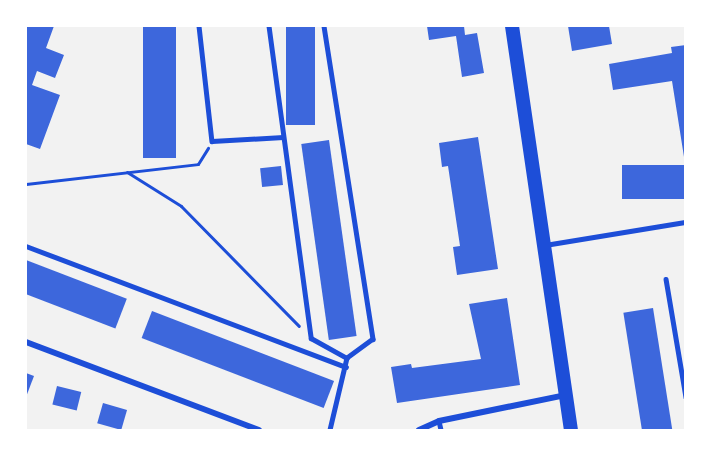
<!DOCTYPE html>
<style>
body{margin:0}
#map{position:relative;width:711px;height:456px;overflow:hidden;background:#f2f2f2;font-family:"IBM Plex Sans",sans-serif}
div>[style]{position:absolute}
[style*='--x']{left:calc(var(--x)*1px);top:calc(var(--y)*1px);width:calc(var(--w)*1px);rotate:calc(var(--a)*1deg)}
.building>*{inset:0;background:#3d67dc;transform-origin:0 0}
.path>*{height:3px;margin:-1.5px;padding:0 1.5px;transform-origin:1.5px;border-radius:1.5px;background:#1d4ed8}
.service>*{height:4.5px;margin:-2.25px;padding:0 2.25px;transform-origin:2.25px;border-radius:2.25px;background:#1d4ed8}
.minor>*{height:6px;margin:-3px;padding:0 3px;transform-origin:3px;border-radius:3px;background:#1d4ed8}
.primary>*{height:14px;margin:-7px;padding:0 7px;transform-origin:7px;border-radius:7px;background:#1d4ed8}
span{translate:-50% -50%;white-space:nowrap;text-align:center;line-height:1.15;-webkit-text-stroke:5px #fff;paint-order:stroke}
.frame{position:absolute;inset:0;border:27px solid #fff;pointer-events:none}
</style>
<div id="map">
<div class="building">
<div style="clip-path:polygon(26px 26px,54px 26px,46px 48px,64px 55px,55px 78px,37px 71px,32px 85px,60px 95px,40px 149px,26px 144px)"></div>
<div style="left:143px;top:26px;width:33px;height:132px"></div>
<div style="left:286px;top:26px;width:29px;height:99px"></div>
<div style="clip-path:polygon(427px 26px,464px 26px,465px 35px,477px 33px,484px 73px,462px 77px,456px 36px,429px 40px)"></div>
<div style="clip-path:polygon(568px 26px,609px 26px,612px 44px,572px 51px)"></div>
<div style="clip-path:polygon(686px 45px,686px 157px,684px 157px,672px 81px,613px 90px,609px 64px,672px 53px,671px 47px)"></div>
<div style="clip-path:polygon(478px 137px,498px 269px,457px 275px,453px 247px,460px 246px,448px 166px,442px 167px,439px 143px)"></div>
<div style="left:329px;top:140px;width:198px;height:28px;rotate:82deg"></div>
<div style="left:686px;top:165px;width:34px;height:64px;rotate:90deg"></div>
<div style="left:281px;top:166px;width:19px;height:21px;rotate:84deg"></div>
<div style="left:26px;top:260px;width:108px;height:32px;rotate:21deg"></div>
<div style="clip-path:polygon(507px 298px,520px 385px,397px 403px,391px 367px,411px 364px,412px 368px,481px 359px,469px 304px)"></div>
<div style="left:653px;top:308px;width:123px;height:30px;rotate:81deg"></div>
<div style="left:152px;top:311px;width:195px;height:29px;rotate:21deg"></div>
<div style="clip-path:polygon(26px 373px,34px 376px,26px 397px)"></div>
<div style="left:57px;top:386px;width:25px;height:19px;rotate:14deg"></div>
<div style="left:103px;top:403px;width:25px;height:21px;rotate:16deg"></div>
</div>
<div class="path">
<div style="--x:127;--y:172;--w:64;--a:32.2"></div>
<div style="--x:181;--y:206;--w:168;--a:45.5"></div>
<div style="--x:26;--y:184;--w:173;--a:-6.6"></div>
<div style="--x:198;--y:164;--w:19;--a:-58"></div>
</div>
<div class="service">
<div style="--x:199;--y:26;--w:116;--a:83.6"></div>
<div style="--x:212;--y:141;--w:71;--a:-3.2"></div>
<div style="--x:269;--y:26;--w:315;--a:82.3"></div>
<div style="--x:311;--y:338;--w:41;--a:29.1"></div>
<div style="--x:324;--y:26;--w:317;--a:81.1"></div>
<div style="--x:373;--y:339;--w:32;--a:144"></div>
<div style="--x:347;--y:358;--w:74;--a:103.3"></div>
<div style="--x:545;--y:245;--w:143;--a:-9.3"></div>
<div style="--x:26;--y:246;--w:342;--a:20.7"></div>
<div style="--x:666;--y:279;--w:120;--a:80.4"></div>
<div style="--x:439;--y:421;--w:9;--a:77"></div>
</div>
<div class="minor">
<div style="--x:26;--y:342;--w:249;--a:20.7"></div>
<div style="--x:419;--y:430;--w:22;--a:-24"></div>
<div style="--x:439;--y:421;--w:130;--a:-11.6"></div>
</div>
<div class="primary">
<div style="--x:512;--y:26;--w:408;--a:81.7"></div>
</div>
<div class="frame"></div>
</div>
